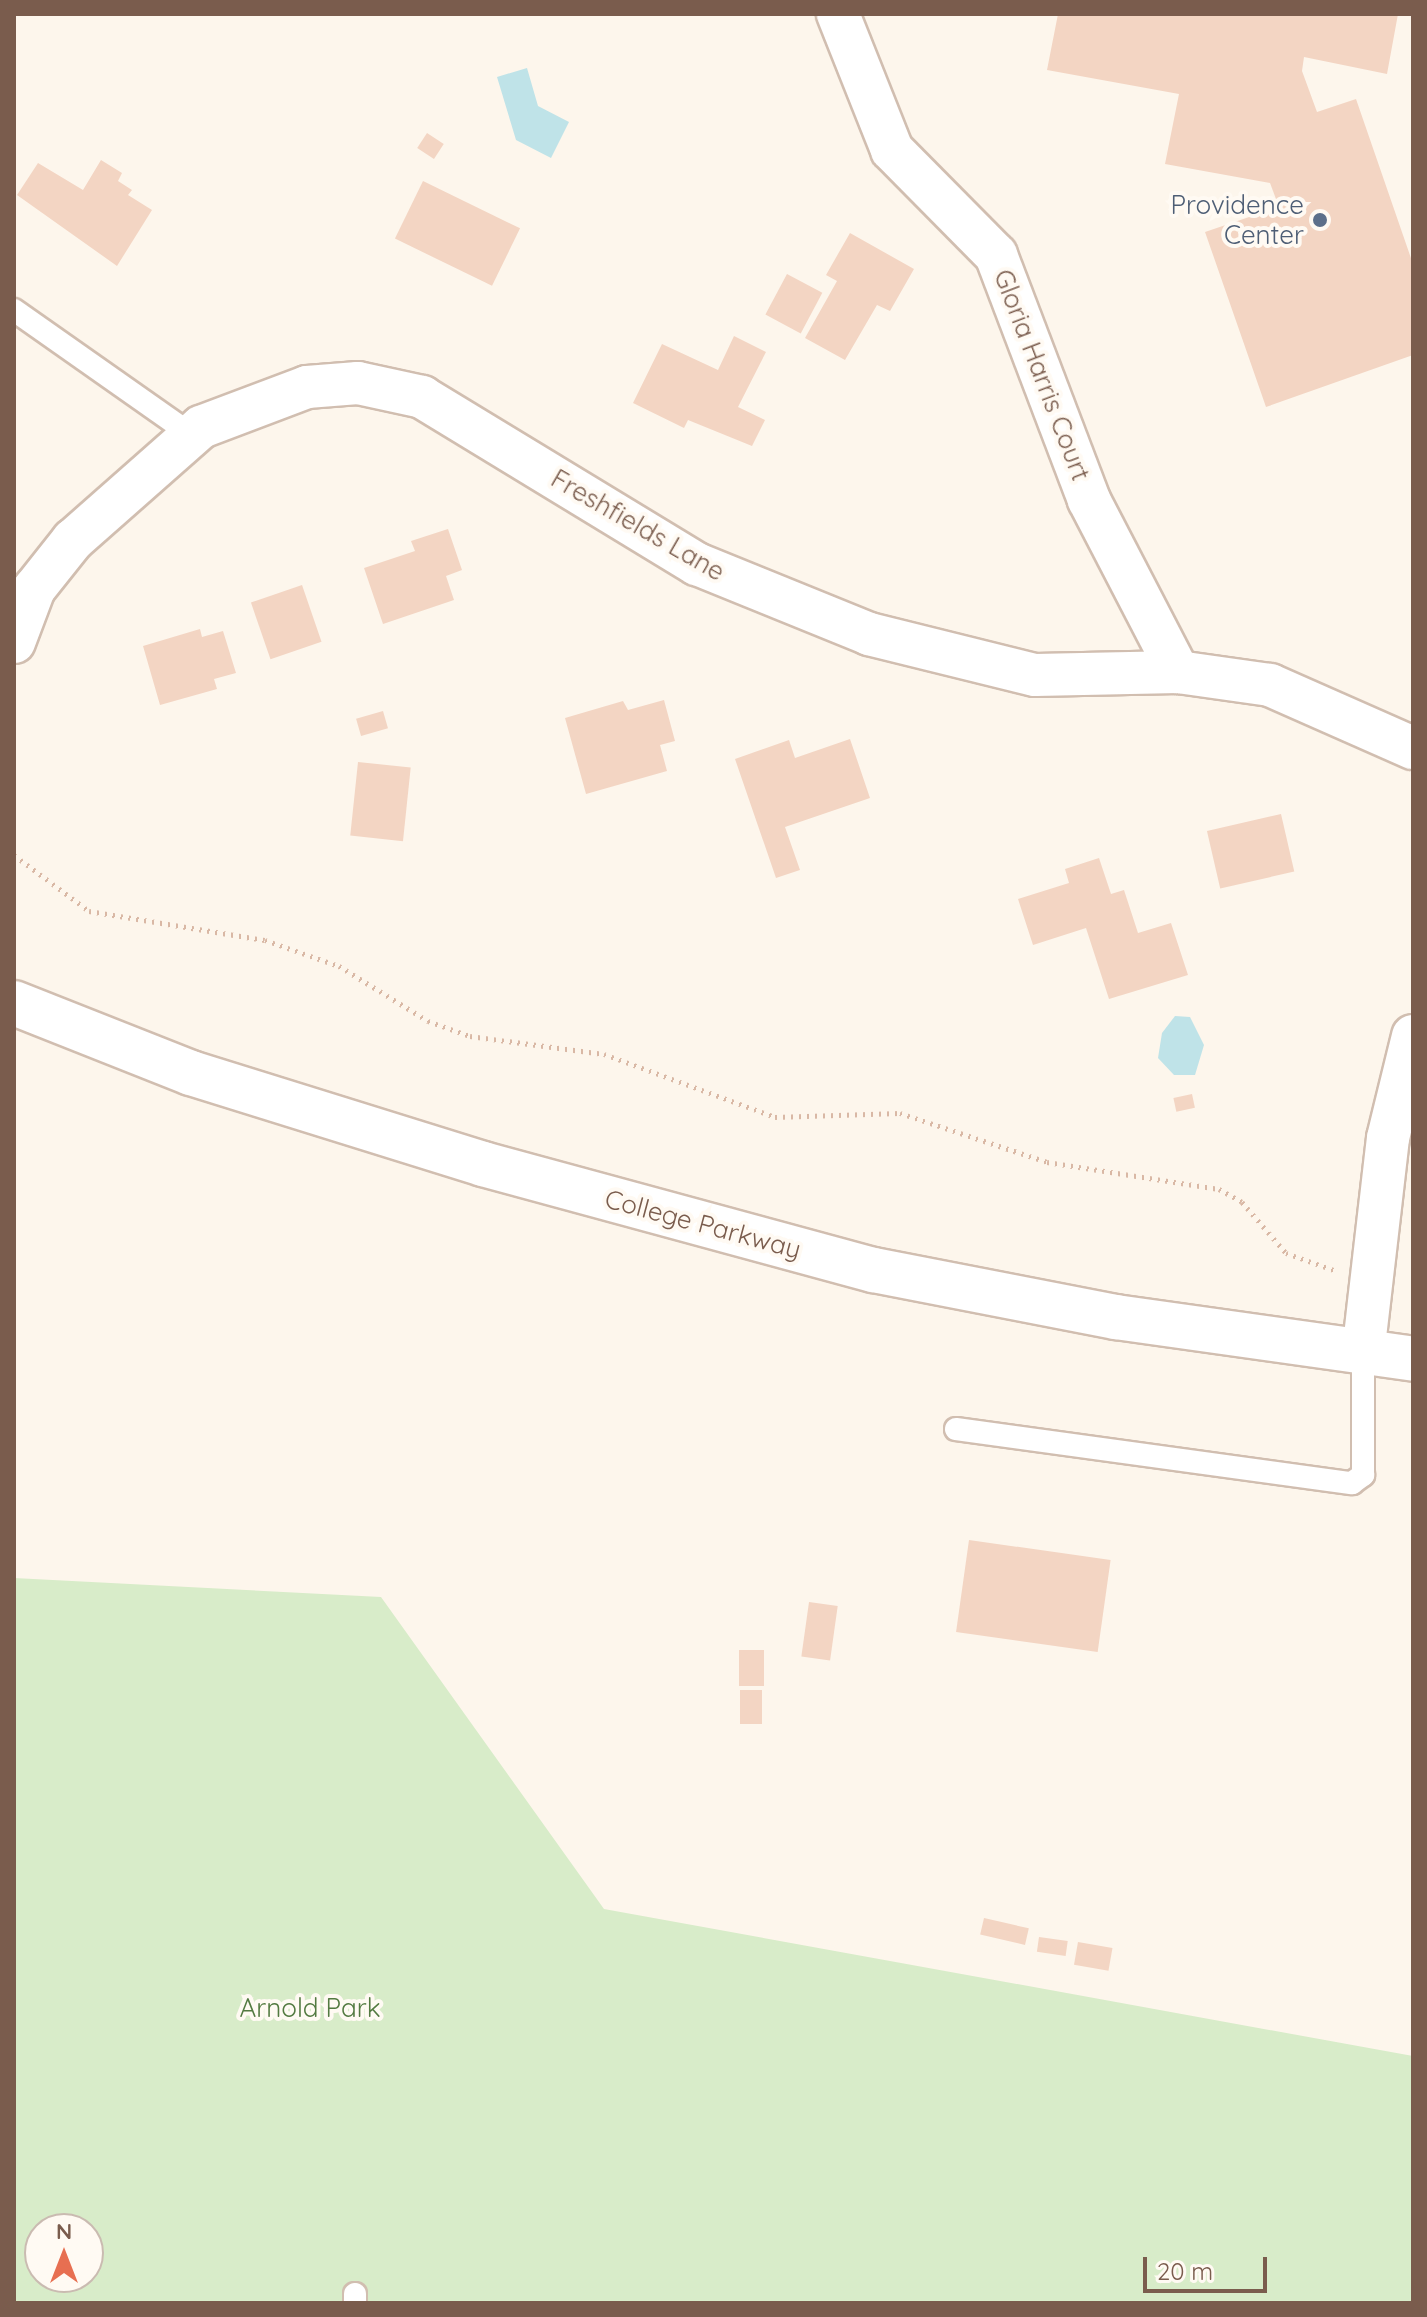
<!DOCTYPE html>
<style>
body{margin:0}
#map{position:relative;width:1427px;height:2317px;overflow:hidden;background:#fdf6ec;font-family:Quicksand,sans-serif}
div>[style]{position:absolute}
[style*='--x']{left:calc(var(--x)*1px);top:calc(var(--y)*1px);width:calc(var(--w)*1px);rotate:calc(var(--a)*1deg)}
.green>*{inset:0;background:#d8ecc9}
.water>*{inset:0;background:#bfe3e8}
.building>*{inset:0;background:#f3d5c3;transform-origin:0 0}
.path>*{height:5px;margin-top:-2.5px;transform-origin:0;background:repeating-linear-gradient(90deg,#d9b8a5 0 2px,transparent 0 8px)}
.roads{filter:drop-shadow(2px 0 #d1beb0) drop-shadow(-2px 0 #d1beb0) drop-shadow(0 2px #d1beb0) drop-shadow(0 -2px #d1beb0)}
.service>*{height:22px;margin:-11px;padding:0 11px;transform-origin:11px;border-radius:11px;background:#fff}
.minor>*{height:42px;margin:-21px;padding:0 21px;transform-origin:21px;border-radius:21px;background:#fff}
.secondary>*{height:44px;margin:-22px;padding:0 22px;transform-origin:22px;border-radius:22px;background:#fff}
.dots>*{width:22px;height:22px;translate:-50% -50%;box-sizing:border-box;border:4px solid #fffaf3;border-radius:50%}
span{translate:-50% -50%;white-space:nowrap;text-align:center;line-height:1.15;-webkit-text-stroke:8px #fffaf3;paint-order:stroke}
.service-label{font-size:26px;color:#4e5e75}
.right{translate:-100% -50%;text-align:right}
.street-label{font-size:26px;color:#7a5c4d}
.park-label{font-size:26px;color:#537a41}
.frame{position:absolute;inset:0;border:16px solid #7a5c4d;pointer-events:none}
.north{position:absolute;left:24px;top:2213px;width:80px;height:80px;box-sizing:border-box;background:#fffaf3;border:2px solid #cabbb1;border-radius:50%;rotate:0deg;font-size:22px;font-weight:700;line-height:32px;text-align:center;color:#7a5c4d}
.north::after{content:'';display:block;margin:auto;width:28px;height:36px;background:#e76f51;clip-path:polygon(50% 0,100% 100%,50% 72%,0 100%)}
.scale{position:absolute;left:1143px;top:2257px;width:124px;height:36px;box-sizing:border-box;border:4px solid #7a5c4d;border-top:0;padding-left:10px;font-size:24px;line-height:28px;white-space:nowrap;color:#7a5c4d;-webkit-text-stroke:6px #fffaf3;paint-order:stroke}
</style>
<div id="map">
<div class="green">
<div style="clip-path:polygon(evenodd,14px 1578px,381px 1597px,604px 1909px,1413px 2056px,1413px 2303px,14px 2303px,14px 1578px,40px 2229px,88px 2229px,88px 2277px,40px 2277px,40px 2229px)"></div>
</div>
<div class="water">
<div style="clip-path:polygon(527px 68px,538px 106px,569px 122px,551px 158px,516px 140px,497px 77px)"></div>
<div style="clip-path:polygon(1175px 1016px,1190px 1017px,1204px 1045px,1195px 1075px,1174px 1075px,1158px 1058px,1162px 1033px)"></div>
</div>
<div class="building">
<div style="clip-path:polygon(1058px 14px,1398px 14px,1387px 74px,1304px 57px,1302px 71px,1317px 112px,1356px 99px,1413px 264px,1413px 355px,1266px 407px,1205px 232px,1279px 207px,1270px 183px,1165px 164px,1179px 94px,1047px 70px)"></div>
<div style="left:427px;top:133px;width:20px;height:18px;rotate:33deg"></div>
<div style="clip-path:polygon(101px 160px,122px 173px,118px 181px,132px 190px,128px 195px,152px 210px,117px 266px,17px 195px,38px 163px,83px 190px)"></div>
<div style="left:423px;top:181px;width:108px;height:64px;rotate:26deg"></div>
<div style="clip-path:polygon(850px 233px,914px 269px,890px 311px,877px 305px,845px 360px,805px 338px,837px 281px,826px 275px)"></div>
<div style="left:787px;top:274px;width:40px;height:46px;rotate:28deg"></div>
<div style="clip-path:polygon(734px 336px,766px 352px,738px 407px,765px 420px,752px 446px,688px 420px,684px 428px,633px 403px,662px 344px,718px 370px)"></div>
<div style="clip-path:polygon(448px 529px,462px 570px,446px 576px,454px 600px,383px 624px,364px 568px,415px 551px,411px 541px)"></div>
<div style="left:302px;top:585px;width:60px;height:54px;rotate:71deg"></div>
<div style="clip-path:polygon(200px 629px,202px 637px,223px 631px,236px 673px,214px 679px,217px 689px,160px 705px,143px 646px)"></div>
<div style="clip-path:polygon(664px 700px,675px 741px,660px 745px,667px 771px,586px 794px,565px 718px,623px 701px,628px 710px)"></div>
<div style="left:383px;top:711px;width:18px;height:28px;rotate:74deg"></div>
<div style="clip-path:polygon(850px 739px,870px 798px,785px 827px,800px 870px,776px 878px,735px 759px,789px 740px,795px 758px)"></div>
<div style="left:358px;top:762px;width:53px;height:74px;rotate:6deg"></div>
<div style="left:1281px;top:814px;width:59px;height:76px;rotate:77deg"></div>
<div style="clip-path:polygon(1099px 858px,1111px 894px,1124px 890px,1138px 933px,1171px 923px,1188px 975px,1109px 999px,1086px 928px,1033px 945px,1018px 899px,1069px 883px,1065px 869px)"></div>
<div style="left:1192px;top:1094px;width:14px;height:19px;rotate:78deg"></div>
<div style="left:969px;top:1540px;width:143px;height:93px;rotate:8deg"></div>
<div style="left:809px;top:1602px;width:29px;height:55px;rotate:8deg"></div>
<div style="left:739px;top:1650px;width:25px;height:36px"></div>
<div style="left:740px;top:1690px;width:22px;height:34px"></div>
<div style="left:984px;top:1918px;width:46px;height:17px;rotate:13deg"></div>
<div style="left:1039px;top:1937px;width:29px;height:15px;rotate:8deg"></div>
<div style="left:1078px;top:1942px;width:35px;height:23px;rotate:10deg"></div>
</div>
<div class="path">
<div style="--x:14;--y:855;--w:94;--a:36.7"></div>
<div style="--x:89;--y:911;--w:178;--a:9.4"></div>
<div style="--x:265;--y:940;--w:78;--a:19.4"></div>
<div style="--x:339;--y:966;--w:105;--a:31.7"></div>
<div style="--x:428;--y:1021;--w:45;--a:19.7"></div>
<div style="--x:470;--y:1036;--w:135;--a:7.7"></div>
<div style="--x:604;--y:1054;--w:182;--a:20.2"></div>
<div style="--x:775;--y:1117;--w:125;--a:-1.8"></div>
<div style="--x:900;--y:1113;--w:155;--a:18.4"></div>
<div style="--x:1047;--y:1162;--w:174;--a:8.9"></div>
<div style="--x:1219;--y:1189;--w:26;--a:29"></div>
<div style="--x:1242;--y:1202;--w:67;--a:49.2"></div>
<div style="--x:1286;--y:1253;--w:51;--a:19.5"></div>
</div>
<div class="roads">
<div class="service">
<div style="--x:14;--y:310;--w:218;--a:35.1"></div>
<div style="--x:956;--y:1429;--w:400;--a:7.8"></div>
<div style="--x:1352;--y:1483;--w:14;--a:-36"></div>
<div style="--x:1363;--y:1475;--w:121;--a:-90"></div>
<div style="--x:355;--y:2294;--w:9;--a:90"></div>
</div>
<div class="minor">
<div style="--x:838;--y:14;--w:146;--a:68.3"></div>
<div style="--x:892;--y:150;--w:148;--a:45.3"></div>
<div style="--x:996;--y:255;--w:262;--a:69.2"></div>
<div style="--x:1089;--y:500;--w:194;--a:62.6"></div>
<div style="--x:14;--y:642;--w:57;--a:-69.3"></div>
<div style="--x:34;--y:589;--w:63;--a:-51.5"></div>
<div style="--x:73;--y:540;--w:171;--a:-41.4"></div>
<div style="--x:201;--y:427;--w:113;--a:-20.7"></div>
<div style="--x:307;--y:387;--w:51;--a:-4.5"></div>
<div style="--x:358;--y:383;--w:66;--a:12.3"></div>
<div style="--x:422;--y:397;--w:322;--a:31.3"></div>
<div style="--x:697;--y:564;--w:186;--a:22.1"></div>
<div style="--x:869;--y:634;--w:171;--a:13.9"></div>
<div style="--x:1035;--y:675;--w:143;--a:-1.2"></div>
<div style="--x:1178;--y:672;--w:93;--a:8"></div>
<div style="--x:1270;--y:685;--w:156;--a:23.8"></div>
<div style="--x:1363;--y:1354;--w:217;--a:-83.4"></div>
<div style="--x:1388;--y:1138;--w:105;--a:-76.2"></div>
</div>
<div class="secondary">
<div style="--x:14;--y:1003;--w:190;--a:21.6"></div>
<div style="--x:191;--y:1073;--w:306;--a:17.3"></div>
<div style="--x:483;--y:1164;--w:405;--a:15.2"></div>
<div style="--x:874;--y:1270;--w:247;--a:11"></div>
<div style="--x:1116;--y:1317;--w:300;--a:8"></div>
</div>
</div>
<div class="dots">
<div style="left:1320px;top:220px;background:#5c6f8a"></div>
</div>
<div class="service-label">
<span class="right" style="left:1304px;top:220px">Providence<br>Center</span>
</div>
<div class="street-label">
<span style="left:1042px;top:375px;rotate:69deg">Gloria Harris Court</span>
<span style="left:638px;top:525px;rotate:30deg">Freshfields Lane</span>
<span style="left:703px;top:1224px;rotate:15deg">College Parkway</span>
</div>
<div class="park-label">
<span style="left:310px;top:2008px">Arnold Park</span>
</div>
<div class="frame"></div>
<div class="north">N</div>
<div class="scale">20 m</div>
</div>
